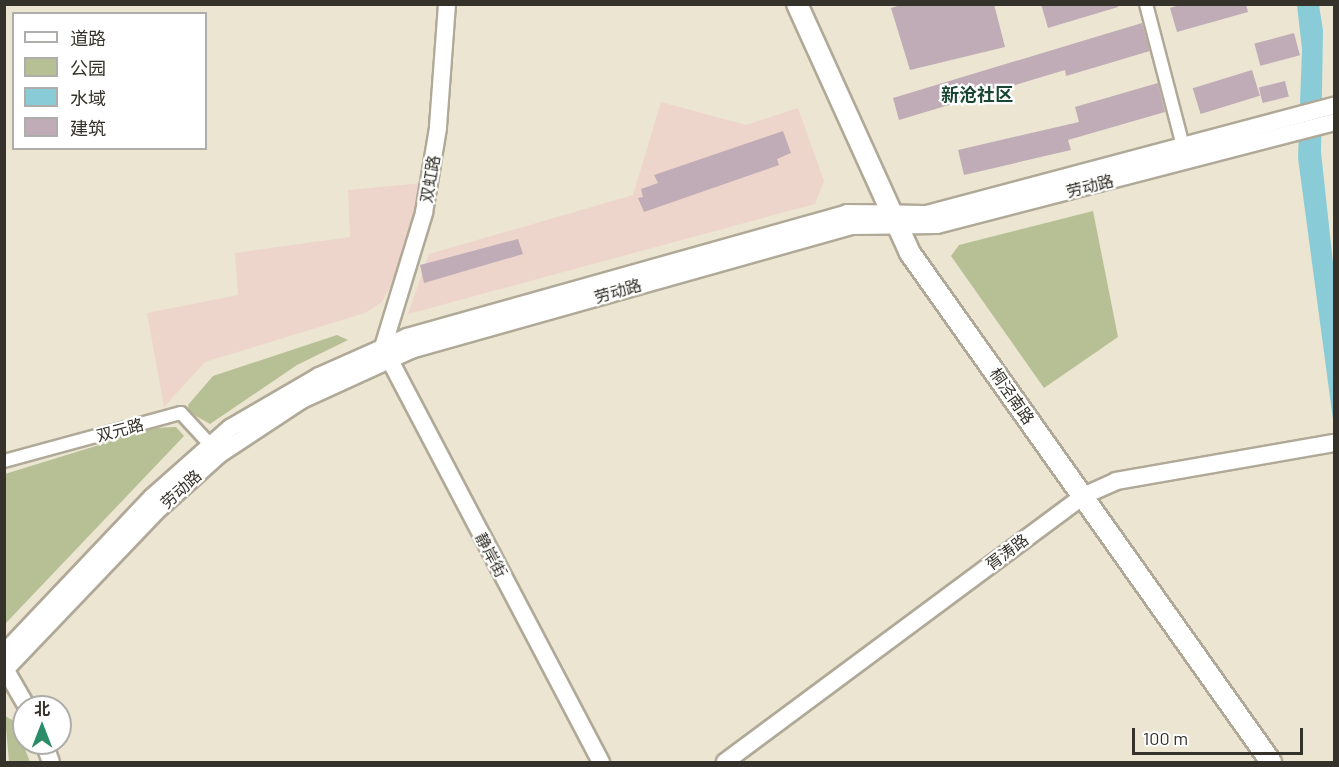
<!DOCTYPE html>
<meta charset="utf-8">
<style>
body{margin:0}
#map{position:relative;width:1339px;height:767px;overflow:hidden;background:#ece5d2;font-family:Barlow,"Noto Sans SC",sans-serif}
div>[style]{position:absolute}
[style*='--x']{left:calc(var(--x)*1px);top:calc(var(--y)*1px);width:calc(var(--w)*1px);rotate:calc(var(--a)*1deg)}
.commercial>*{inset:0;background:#eed5cc}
.green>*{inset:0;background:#b7c094}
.water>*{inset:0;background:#89ccd7}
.building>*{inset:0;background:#c0acb6;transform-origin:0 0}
.roads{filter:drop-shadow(2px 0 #b0a997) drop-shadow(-2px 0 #b0a997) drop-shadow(0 2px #b0a997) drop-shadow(0 -2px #b0a997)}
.street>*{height:12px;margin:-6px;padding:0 6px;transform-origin:6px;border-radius:6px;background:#fff}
.secondary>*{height:16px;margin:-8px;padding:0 8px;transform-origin:8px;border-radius:8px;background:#fff}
.primary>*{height:20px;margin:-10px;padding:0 10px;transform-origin:10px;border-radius:10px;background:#fff}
span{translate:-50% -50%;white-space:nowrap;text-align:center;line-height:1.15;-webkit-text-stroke:4.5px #fff;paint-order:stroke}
.street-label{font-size:16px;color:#34322a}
.neighbourhood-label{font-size:18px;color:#184633;font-weight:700}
.frame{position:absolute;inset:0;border:6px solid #34322a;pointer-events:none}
.legend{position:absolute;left:12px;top:12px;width:195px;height:138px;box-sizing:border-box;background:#fff;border:2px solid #aeadaa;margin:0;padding:8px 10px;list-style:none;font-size:18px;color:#34322a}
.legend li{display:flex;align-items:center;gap:12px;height:30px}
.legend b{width:30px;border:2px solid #aeadaa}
.north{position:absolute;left:12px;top:695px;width:60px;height:60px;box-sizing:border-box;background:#fff;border:2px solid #aeadaa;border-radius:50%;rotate:0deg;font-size:16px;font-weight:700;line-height:24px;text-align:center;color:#34322a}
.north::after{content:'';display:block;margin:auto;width:21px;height:27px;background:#2a8d67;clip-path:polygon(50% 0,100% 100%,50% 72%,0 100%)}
.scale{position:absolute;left:1132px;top:728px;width:171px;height:27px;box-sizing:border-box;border:3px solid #34322a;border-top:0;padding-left:8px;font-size:18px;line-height:21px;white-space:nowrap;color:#34322a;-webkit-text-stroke:4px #fff;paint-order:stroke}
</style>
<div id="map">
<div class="commercial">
<div style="clip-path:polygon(661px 102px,746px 125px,798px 108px,824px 181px,815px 204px,408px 314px,429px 254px,633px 195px)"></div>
<div style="clip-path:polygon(422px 183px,398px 271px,382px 302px,365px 313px,205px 362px,164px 407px,147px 313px,238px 295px,235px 253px,350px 237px,348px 190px)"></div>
</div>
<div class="green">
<div style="clip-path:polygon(1093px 211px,1118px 337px,1044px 388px,951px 256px,959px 245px)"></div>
<div style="clip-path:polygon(337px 335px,348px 340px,297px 365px,210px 424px,189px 412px,188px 405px,213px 376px)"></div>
<div style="clip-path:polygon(176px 427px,184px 436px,5px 624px,5px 474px,154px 428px)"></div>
<div style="clip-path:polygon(5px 716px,14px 721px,30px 762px,9px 762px)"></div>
</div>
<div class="water">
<div style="clip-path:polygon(1297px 5px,1319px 5px,1323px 30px,1321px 152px,1334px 272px,1334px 427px,1298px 158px,1302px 49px)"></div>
</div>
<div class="building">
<div style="clip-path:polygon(904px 4px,994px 4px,1005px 47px,910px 70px,891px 8px)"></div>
<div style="clip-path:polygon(1041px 4px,1118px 4px,1118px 7px,1048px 28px)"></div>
<div style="clip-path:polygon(1183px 4px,1246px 4px,1248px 12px,1177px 32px,1170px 8px)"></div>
<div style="clip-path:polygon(1142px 23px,1150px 51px,1066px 76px,1065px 70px,899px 120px,893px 98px)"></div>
<div style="left:1294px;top:33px;width:23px;height:41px;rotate:75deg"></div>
<div style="left:1252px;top:70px;width:27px;height:62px;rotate:73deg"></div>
<div style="left:1285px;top:81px;width:16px;height:27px;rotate:76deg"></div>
<div style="clip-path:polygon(1158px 83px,1165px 112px,1068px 140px,1071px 150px,964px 175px,958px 150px,1079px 122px,1075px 107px)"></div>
<div style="clip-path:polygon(783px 131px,791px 153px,777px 159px,779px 165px,644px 212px,638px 198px,643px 197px,641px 189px,658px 183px,654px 175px)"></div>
<div style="clip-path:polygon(518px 239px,523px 254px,424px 283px,420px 265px)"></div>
</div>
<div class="roads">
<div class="street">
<div style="--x:1146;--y:4;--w:155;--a:75.4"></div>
<div style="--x:4;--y:461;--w:183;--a:-15.2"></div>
<div style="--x:181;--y:413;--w:50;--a:47.4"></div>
</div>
<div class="secondary">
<div style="--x:447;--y:4;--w:124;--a:94.2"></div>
<div style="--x:438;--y:128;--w:86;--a:99.4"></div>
<div style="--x:424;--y:213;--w:140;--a:107"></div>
<div style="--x:383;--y:347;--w:469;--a:62.3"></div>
<div style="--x:4;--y:653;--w:215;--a:-46.5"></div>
<div style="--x:152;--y:497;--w:104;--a:-41.5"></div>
<div style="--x:230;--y:428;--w:103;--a:-30.3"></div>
<div style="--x:319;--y:376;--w:96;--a:-23.9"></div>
<div style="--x:407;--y:337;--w:457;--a:-15.7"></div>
<div style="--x:847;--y:213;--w:80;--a:0.7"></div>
<div style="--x:927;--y:214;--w:421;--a:-14.9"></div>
<div style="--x:4;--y:667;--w:46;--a:60.1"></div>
<div style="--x:4;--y:671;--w:226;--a:-46.3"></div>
<div style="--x:160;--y:508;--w:81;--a:-42"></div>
<div style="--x:220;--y:454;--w:98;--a:-33.4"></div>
<div style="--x:302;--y:400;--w:120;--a:-24.6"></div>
<div style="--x:411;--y:350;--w:457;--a:-15.7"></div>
<div style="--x:851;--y:226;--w:86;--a:-0.7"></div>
<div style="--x:937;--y:225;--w:410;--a:-14.5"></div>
<div style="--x:44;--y:743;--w:20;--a:70"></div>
<div style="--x:725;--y:762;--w:446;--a:-36.6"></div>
<div style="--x:1083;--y:496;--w:36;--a:-24"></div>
<div style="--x:1116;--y:481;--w:221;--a:-9.9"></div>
</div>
<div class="primary">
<div style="--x:797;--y:4;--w:273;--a:65.6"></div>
<div style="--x:910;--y:253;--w:624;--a:54.65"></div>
</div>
</div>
<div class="street-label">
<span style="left:430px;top:179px;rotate:-80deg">双虹路</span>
<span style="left:1090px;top:186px;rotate:-14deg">劳动路</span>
<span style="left:618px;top:291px;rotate:-16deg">劳动路</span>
<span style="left:1012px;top:396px;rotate:55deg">桐泾南路</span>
<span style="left:120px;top:430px;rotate:-15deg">双元路</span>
<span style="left:181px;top:489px;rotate:-42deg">劳动路</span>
<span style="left:1007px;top:552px;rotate:-37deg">胥涛路</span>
<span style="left:491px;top:555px;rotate:62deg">静岸街</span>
</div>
<div class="neighbourhood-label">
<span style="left:977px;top:94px">新沧社区</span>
</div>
<div class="frame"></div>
<ul class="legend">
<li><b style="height:8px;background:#fff"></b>道路</li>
<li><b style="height:16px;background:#b7c094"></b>公园</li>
<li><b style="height:16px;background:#89ccd7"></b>水域</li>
<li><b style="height:16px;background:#c0acb6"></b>建筑</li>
</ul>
<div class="north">北</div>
<div class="scale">100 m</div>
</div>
